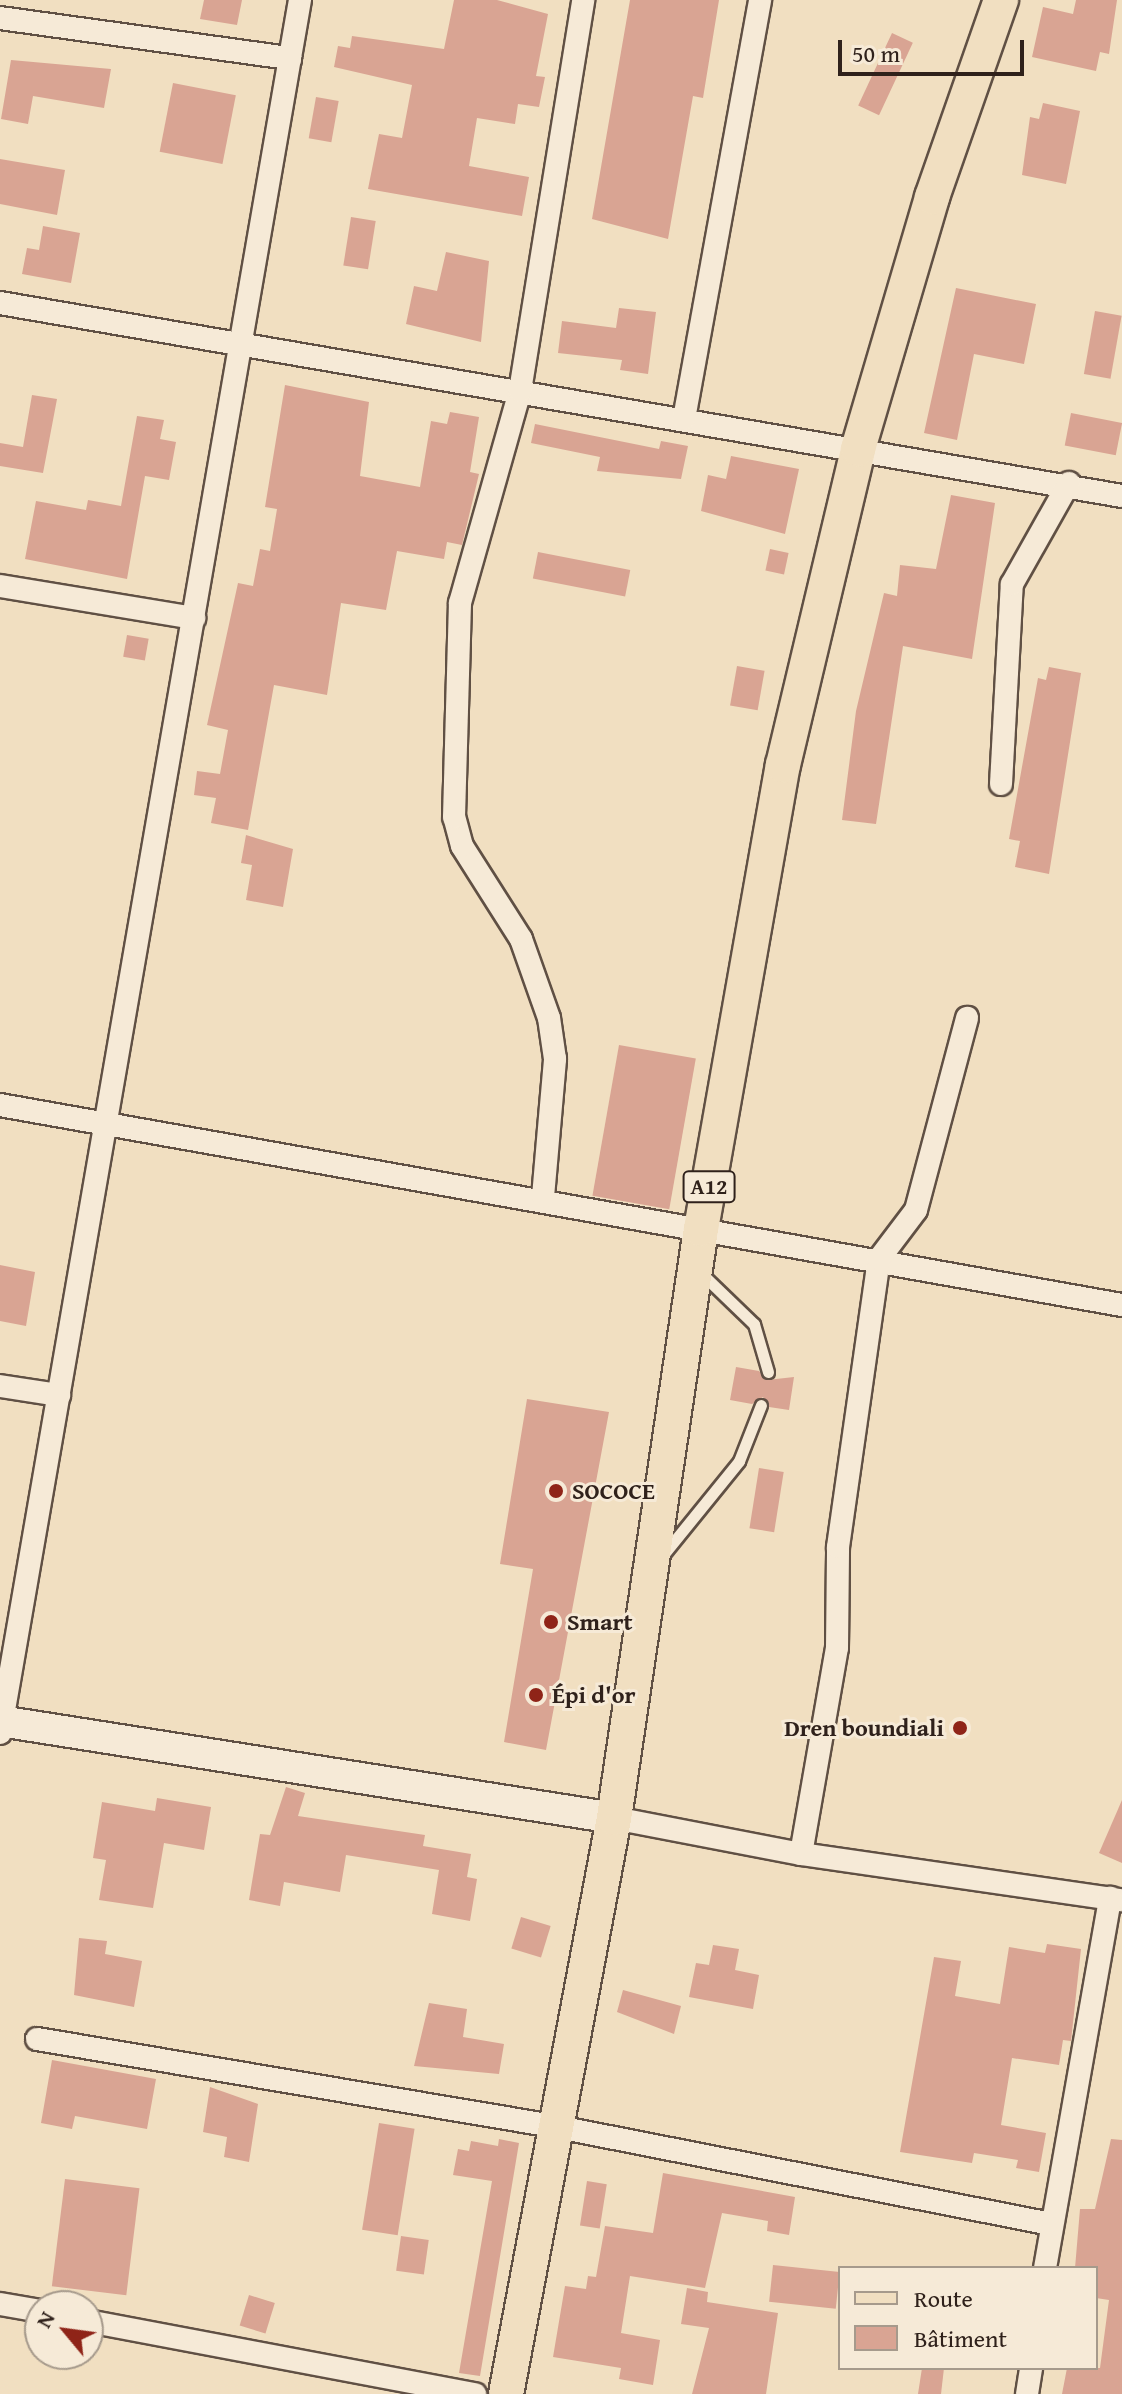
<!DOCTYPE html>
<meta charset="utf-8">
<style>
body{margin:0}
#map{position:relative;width:1122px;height:2394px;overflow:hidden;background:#f1dfc1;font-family:"Gentium Book Plus",serif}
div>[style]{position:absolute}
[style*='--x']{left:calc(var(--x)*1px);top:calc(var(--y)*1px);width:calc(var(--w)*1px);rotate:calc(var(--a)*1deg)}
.building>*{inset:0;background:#d9a493;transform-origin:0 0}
.roads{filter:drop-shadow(2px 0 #605044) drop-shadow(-2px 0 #605044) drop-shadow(0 2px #605044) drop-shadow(0 -2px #605044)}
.lane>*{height:11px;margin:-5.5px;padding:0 5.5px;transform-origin:5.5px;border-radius:5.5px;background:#f6ead7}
.street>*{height:22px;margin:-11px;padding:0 11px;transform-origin:11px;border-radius:11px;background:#f6ead7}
.secondary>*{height:30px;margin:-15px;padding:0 15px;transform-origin:15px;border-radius:15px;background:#f6ead7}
.primary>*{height:34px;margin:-17px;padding:0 17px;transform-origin:17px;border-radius:17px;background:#f1dfc1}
.dots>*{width:22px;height:22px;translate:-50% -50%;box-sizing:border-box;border:4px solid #f6ead7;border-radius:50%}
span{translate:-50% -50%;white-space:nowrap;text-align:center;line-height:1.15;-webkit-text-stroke:6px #f6ead7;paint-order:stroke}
.shield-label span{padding:2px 6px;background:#f6ead7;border:2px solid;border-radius:6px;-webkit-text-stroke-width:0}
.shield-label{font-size:22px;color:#2f211b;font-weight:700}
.poi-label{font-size:24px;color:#2f211b;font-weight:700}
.left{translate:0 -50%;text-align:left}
.right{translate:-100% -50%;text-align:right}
.legend{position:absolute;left:838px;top:2266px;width:260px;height:104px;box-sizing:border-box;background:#f6ead7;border:2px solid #a69a8c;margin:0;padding:10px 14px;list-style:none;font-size:24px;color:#2f211b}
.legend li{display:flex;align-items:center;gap:16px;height:40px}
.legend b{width:40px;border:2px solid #a69a8c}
.north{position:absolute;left:24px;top:2290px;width:80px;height:80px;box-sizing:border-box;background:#f6ead7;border:2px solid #a69a8c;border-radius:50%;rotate:299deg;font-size:22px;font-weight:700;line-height:32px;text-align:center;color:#2f211b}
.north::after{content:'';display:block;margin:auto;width:28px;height:36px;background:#8f2418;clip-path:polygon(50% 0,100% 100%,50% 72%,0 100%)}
.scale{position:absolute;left:838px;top:40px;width:186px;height:36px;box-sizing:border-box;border:4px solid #2f211b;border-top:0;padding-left:10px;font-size:24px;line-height:28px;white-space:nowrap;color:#2f211b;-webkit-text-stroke:6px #f6ead7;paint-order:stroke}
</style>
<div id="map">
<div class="building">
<div style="clip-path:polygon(204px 0,242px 0,237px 25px,200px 19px)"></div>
<div style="clip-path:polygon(454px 0,497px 0,548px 14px,536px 76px,545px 77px,539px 107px,518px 104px,515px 124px,477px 118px,469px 166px,529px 177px,522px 216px,368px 189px,379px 134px,402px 138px,412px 85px,334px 67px,338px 46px,350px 48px,352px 36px,444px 49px)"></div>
<div style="clip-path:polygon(630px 0,719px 0,703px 98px,693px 96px,668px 239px,592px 219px)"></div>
<div style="clip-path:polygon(1076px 0,1117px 0,1109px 54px,1100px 52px,1096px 71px,1032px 57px,1043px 7px,1073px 14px)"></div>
<div style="left:892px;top:33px;width:23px;height:80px;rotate:25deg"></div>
<div style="clip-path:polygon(11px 60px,111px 69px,104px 108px,33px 96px,28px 124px,1px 119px)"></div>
<div style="left:173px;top:83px;width:64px;height:70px;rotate:11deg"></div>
<div style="left:316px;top:97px;width:23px;height:42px;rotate:10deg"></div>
<div style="clip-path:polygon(1043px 103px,1080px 111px,1066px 184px,1022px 175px,1030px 117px,1039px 119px)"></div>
<div style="clip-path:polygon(0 159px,65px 170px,57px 215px,0 204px)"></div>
<div style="left:351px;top:217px;width:25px;height:49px;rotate:9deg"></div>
<div style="clip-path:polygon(43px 226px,80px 233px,71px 283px,22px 274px,27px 248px,39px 250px)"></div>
<div style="clip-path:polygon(446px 252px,489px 261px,481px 342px,406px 324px,414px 286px,437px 291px)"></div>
<div style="clip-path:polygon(956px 288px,1036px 304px,1024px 364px,974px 354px,957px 440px,924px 433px)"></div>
<div style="clip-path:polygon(619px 308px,656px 312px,648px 374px,620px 370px,622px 360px,558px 353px,562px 321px,616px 328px)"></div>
<div style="left:1095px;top:311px;width:27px;height:64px;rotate:10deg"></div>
<div style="clip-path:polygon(285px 385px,369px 402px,360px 476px,420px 487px,431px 421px,447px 424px,450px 412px,479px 417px,470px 472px,479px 474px,462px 545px,447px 542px,444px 559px,397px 551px,386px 610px,341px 603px,327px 695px,274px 685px,248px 830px,211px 823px,216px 798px,194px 795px,197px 771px,220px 774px,228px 730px,207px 725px,238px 583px,253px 586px,260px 549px,270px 551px,277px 509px,265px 507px)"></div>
<div style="clip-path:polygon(32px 395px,57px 399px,43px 473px,0 466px,0 443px,23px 447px)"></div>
<div style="left:1071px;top:413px;width:52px;height:33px;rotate:11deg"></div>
<div style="clip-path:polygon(137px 416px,164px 420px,160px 439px,176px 442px,169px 480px,145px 476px,127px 579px,25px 559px,36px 501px,86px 510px,88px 500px,121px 506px)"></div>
<div style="clip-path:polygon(535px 424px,659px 449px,661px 441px,688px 446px,681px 479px,597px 471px,600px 457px,531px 443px)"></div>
<div style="clip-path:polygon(731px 456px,799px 469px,785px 534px,701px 511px,708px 475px,726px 479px)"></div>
<div style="clip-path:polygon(951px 495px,995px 503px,972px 659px,903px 646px,876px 824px,842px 820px,856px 711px,884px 593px,897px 596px,900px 565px,936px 569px)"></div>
<div style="left:770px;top:549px;width:19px;height:22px;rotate:12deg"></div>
<div style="left:538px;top:552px;width:94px;height:27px;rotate:11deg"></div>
<div style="left:127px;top:635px;width:22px;height:22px;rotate:10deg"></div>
<div style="left:737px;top:666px;width:28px;height:40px;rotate:10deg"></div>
<div style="clip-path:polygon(1049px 667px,1081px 673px,1049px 874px,1015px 867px,1020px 841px,1009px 839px,1038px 678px,1046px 680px)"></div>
<div style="clip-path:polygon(246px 835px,293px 849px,283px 907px,246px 900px,252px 865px,241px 863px)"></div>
<div style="left:619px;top:1045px;width:78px;height:153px;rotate:10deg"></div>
<div style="clip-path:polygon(0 1265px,35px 1272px,26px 1326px,0 1321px)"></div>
<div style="clip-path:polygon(736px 1367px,759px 1371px,767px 1380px,794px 1377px,789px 1410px,769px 1407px,763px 1397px,752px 1404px,730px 1400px)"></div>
<div style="clip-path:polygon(527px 1399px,609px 1412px,546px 1750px,504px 1742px,533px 1569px,500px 1564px)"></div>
<div style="left:759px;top:1468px;width:25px;height:61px;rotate:9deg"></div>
<div style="clip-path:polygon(286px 1787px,305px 1793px,298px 1816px,425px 1835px,423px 1846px,471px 1854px,467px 1877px,477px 1879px,470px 1921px,432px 1914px,439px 1870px,346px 1855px,340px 1892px,284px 1882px,280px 1906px,249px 1900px,260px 1834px,270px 1835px)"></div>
<div style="clip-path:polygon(157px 1798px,211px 1807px,204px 1850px,164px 1843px,153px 1908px,99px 1900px,106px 1860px,93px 1858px,102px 1802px,155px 1811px)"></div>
<div style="clip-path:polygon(1122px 1800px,1122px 1863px,1099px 1853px)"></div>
<div style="left:521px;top:1917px;width:31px;height:33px;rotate:17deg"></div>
<div style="clip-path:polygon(79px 1938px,107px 1941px,105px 1954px,142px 1961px,134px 2007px,74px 1995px)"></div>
<div style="clip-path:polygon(1047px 1944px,1081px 1949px,1071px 2041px,1063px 2040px,1059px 2065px,1012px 2058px,1001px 2125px,1046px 2133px,1039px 2172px,1016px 2168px,1018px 2160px,974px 2153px,972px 2163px,900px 2152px,934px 1957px,961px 1961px,955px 1996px,1000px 2004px,1009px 1947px,1045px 1953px)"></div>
<div style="clip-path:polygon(713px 1945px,739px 1949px,735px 1970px,759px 1975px,753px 2009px,689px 1997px,696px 1963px,709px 1965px)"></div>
<div style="clip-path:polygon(623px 1990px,681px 2006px,674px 2034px,617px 2012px)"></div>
<div style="clip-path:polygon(429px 2003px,467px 2009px,463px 2037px,504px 2044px,499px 2074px,414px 2066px)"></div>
<div style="clip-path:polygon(52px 2060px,156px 2079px,147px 2129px,75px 2116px,72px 2129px,41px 2123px)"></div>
<div style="clip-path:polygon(210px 2087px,258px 2104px,249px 2162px,224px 2157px,227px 2137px,203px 2132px)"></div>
<div style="left:379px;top:2123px;width:36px;height:108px;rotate:9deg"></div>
<div style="clip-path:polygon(499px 2139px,519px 2143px,480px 2376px,459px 2373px,492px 2181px,453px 2175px,458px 2149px,469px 2151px,471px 2141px,498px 2146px)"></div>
<div style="clip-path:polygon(1111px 2139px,1122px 2140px,1122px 2394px,1062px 2394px,1067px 2368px,1100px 2368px,1109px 2300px,1096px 2298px,1096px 2268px,1075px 2268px,1080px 2209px,1095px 2209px)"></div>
<div style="clip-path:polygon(663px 2173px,795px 2197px,789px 2235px,767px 2231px,768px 2221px,722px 2213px,705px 2288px,630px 2276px,621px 2333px,660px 2340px,653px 2385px,619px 2379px,621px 2368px,553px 2357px,565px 2286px,586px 2289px,588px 2276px,596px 2277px,605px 2226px,653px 2233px)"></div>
<div style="left:65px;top:2179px;width:75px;height:108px;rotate:7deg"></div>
<div style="left:587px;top:2181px;width:20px;height:45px;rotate:9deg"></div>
<div style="left:401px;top:2236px;width:28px;height:35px;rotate:8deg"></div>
<div style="left:773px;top:2265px;width:67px;height:37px;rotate:6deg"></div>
<div style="clip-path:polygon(687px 2288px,708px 2292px,707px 2302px,778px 2313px,766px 2394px,692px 2394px,709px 2328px,681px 2324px)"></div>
<div style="left:249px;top:2295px;width:27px;height:32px;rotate:17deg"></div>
<div style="clip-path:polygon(922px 2368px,944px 2368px,941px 2394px,918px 2394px)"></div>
</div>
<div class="roads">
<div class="lane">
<div style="--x:702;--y:1274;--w:72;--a:43.9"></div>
<div style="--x:754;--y:1324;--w:50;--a:73.7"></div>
<div style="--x:663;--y:1555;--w:121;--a:-51"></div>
<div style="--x:739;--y:1461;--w:60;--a:-68.6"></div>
</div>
<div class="street">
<div style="--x:0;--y:18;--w:293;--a:7.9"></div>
<div style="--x:0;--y:303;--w:1138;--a:9.76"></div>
<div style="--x:684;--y:419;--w:426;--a:-79.7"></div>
<div style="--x:0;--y:586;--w:197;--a:9.4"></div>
<div style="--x:1001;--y:784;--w:200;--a:-86.9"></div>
<div style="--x:1012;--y:584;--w:116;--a:-60.6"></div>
<div style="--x:0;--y:1105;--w:1140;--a:10.11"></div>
<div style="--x:543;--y:1197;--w:139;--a:-85"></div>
<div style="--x:555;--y:1059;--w:41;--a:-98.3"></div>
<div style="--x:549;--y:1018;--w:84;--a:-109.5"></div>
<div style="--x:521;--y:939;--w:110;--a:-122.4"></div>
<div style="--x:462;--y:846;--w:30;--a:-105"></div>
<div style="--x:454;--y:817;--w:214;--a:-88.4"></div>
<div style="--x:460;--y:603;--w:220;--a:-74.2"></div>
<div style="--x:520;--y:391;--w:396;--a:-80.8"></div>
<div style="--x:0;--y:1386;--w:60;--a:8.7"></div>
<div style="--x:0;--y:1733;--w:1759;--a:-80.18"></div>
<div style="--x:614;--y:1818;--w:190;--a:10.9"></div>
<div style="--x:801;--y:1854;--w:324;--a:8.2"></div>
<div style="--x:801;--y:1854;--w:209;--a:-80.1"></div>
<div style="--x:837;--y:1648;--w:101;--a:-89.4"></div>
<div style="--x:838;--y:1547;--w:291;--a:-81.9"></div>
<div style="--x:879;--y:1259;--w:61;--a:-52.9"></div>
<div style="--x:916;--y:1210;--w:199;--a:-75.1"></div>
<div style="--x:37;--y:2039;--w:523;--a:9.57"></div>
<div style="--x:553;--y:2126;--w:508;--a:11.13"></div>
<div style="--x:1045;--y:2268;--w:376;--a:-80"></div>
<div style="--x:0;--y:2304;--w:41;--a:9.9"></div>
<div style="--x:88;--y:2321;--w:394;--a:10.7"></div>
<div style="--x:1027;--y:2394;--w:26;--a:-81"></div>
</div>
<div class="secondary">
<div style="--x:0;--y:1721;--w:622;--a:8.98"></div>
</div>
<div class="primary">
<div style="--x:506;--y:2394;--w:586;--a:-79.38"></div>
<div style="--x:614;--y:1818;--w:595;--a:-81.6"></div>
<div style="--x:701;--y:1229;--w:471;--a:-80"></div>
<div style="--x:783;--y:765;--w:325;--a:-76.6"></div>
<div style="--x:858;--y:449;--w:263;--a:-73.6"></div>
<div style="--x:932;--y:197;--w:209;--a:-70.7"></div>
</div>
</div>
<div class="dots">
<div style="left:556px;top:1491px;background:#8f2418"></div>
<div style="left:551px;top:1622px;background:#8f2418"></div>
<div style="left:536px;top:1695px;background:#8f2418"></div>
<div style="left:960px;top:1728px;background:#8f2418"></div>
</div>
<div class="shield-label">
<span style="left:709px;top:1187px">A12</span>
</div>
<div class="poi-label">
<span class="left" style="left:572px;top:1491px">SOCOCE</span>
<span class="left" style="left:567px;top:1622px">Smart</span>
<span class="left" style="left:552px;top:1695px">Épi d'or</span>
<span class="right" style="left:944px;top:1728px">Dren boundiali</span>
</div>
<ul class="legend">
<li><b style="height:10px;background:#f1dfc1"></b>Route</li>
<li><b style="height:22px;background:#d9a493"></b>Bâtiment</li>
</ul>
<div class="north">N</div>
<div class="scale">50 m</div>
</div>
